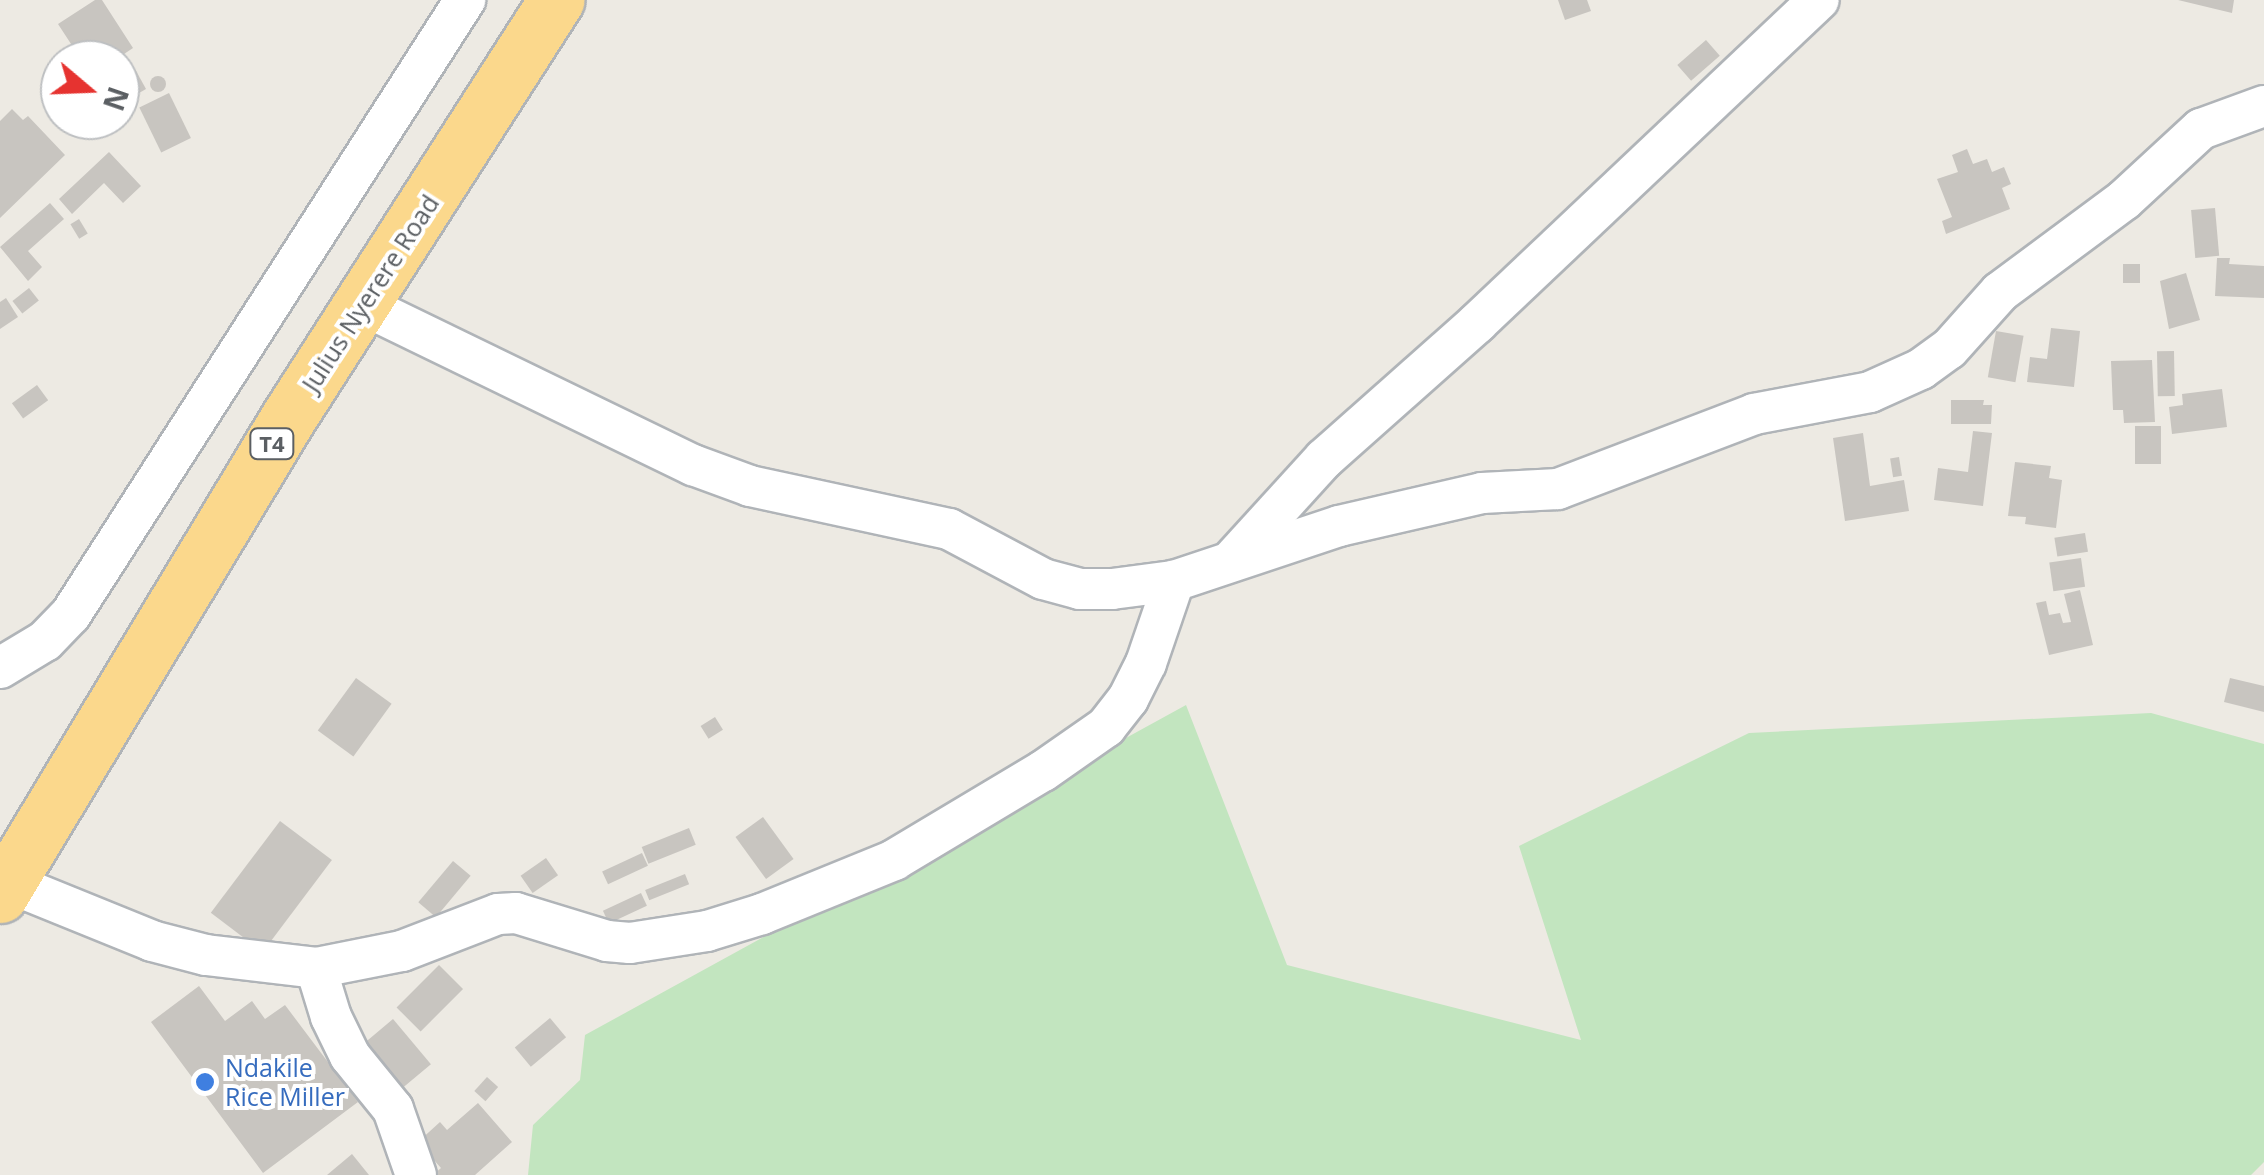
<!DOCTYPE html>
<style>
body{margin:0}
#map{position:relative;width:2264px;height:1175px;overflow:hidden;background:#edeae3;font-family:"Open Sans",sans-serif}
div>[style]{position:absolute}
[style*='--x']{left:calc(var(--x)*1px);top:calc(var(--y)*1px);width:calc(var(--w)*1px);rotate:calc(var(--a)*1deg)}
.green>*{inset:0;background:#c2e5bf}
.building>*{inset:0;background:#c8c5c0;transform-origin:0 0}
.round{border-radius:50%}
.roads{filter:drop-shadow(2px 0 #b0b4b8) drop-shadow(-2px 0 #b0b4b8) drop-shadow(0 2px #b0b4b8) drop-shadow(0 -2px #b0b4b8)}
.minor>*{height:40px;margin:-20px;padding:0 20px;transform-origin:20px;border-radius:20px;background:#fff}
.highway>*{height:55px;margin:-27.5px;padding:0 27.5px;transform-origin:27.5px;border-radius:27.5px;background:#fbd88c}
.dots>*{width:28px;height:28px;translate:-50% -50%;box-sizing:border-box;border:5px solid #fff;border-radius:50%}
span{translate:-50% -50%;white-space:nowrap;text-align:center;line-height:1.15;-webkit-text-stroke:8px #fff;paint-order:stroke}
.shield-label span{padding:2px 8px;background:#fff;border:2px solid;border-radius:8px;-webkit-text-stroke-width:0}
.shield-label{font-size:22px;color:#5b5f63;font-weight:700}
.street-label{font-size:25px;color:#5b5f63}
.shop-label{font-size:25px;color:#366cbe}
.left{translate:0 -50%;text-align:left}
.north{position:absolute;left:40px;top:40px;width:100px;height:100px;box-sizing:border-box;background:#fff;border:2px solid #bdbfc1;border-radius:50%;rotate:109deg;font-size:28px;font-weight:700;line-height:40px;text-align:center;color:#5b5f63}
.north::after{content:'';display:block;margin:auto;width:35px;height:45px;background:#e63330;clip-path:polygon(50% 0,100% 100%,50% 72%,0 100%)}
</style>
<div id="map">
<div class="green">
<div style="clip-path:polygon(1186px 705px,1287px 965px,1581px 1040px,1519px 846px,1749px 733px,2151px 713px,2264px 744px,2264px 1162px,2251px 1175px,528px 1175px,533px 1125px,580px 1080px,585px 1035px)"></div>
</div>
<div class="building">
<div style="clip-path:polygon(95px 0,102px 0,133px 48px,115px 60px,60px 60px,60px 69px,53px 60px,73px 47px,58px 24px)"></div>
<div style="clip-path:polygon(1558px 0,1587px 0,1591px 11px,1565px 20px)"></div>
<div style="clip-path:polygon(2178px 0,2234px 0,2232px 13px)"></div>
<div style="left:1706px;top:40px;width:21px;height:38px;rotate:49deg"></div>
<div style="clip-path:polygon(135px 69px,146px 89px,120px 104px,120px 78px)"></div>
<div class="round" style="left:150px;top:76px;width:16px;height:16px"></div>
<div style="left:169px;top:93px;width:50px;height:33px;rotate:64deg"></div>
<div style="clip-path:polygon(12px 109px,23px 120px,28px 116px,65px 155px,0 218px,0 121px)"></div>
<div style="clip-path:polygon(86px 120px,116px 120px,93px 133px)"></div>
<div style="clip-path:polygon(1967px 149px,1973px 164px,1987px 159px,1992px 172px,2004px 167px,2011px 184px,2002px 188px,2010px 209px,1946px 234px,1942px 221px,1952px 217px,1937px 179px,1958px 172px,1952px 155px)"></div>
<div style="clip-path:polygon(109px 152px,141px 186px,123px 203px,104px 183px,72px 214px,59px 199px)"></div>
<div style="clip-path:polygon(50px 203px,64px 219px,28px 251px,42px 267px,28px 281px,0 247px)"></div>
<div style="left:2215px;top:208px;width:48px;height:24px;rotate:85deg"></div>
<div style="left:79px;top:219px;width:17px;height:10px;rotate:59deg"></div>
<div style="clip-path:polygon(2217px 258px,2230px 258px,2229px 264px,2264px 266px,2264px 298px,2215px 296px)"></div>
<div style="left:2123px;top:264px;width:17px;height:19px"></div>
<div style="clip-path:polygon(2186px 273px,2200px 320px,2169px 329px,2160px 281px)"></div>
<div style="left:29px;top:288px;width:16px;height:21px;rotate:52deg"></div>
<div style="clip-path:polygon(6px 298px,18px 317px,0 329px,0 302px)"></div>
<div style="clip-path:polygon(2051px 328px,2080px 331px,2074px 387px,2027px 382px,2030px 357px,2047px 359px)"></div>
<div style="left:1996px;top:331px;width:28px;height:47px;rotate:10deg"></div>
<div style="left:2174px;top:351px;width:45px;height:17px;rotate:89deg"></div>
<div style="clip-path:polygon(2152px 360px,2155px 422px,2124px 423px,2123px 410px,2113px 410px,2111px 361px)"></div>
<div style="left:37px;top:385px;width:19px;height:31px;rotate:54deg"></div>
<div style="clip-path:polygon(2222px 389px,2227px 427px,2172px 434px,2169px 407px,2183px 405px,2182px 394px)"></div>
<div style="clip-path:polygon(1951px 400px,1984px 400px,1983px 405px,1992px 405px,1991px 424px,1951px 424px)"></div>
<div style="left:2135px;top:426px;width:26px;height:38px"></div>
<div style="clip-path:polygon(1973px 431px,1992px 433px,1983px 506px,1934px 500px,1938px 468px,1968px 472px)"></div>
<div style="clip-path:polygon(1863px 433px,1870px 486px,1904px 480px,1909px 511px,1845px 521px,1833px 438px)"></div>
<div style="left:1899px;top:457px;width:19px;height:9px;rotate:81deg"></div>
<div style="clip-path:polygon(2015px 462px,2051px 466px,2049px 478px,2062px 480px,2056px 528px,2025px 524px,2026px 517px,2008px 516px)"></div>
<div style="left:2085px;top:533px;width:19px;height:31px;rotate:81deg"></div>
<div style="left:2081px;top:558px;width:29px;height:32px;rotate:82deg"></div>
<div style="clip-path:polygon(2080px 590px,2093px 645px,2049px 655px,2036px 603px,2046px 601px,2049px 615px,2060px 613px,2063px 623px,2071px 622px,2064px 594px)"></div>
<div style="left:356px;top:678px;width:44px;height:65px;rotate:36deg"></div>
<div style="clip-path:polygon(2230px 678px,2264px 686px,2264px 712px,2224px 702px)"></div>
<div style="left:715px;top:717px;width:15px;height:17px;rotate:58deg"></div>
<div style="left:763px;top:817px;width:52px;height:34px;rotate:54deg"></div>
<div style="left:280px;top:821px;width:65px;height:115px;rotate:37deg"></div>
<div style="left:689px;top:828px;width:18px;height:51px;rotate:68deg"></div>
<div style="left:642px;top:853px;width:14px;height:44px;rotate:65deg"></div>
<div style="left:546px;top:858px;width:21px;height:31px;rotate:55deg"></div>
<div style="left:453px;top:861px;width:23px;height:54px;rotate:40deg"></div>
<div style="left:685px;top:874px;width:11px;height:43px;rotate:68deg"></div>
<div style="left:641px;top:893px;width:14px;height:42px;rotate:65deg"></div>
<div style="left:439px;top:965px;width:34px;height:60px;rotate:45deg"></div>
<div style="clip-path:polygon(199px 986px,225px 1021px,252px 1001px,265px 1019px,285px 1005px,358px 1102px,263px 1173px,151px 1022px)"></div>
<div style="left:550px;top:1018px;width:25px;height:46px;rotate:50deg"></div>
<div style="left:393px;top:1019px;width:59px;height:45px;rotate:50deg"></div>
<div style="left:487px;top:1077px;width:15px;height:19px;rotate:42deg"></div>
<div style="clip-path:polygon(478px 1103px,512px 1142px,475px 1175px,433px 1175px,441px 1168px,418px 1142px,440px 1122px,447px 1130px)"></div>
<div style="clip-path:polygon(352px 1154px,369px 1175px,327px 1175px)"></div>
</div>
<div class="roads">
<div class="minor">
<div style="--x:363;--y:305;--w:367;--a:25.9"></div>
<div style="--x:693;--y:465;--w:61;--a:20.2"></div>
<div style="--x:750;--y:486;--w:204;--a:12.2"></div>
<div style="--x:949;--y:529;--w:106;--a:28"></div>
<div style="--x:1043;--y:579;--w:38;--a:15"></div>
<div style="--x:1080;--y:589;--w:32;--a:0"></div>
<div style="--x:1112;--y:589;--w:63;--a:-7.4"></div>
<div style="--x:1174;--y:581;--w:174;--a:-18.4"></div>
<div style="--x:1339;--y:526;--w:147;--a:-13"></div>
<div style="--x:1482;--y:493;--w:76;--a:-3"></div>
<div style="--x:1558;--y:489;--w:210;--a:-20.9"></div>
<div style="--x:1754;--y:414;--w:118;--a:-10.7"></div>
<div style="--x:1870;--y:392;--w:56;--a:-24.3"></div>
<div style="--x:1921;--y:369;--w:34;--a:-36"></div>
<div style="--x:1949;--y:349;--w:76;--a:-48.2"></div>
<div style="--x:2000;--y:292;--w:154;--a:-36.6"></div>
<div style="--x:2124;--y:200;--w:105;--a:-42.7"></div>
<div style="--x:2201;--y:129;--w:67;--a:-20.1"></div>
<div style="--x:1232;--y:560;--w:137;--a:-47.7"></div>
<div style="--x:1324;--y:459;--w:205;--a:-41.6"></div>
<div style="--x:1477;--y:323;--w:470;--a:-43.4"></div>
<div style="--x:0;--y:668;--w:52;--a:-31"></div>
<div style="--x:45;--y:641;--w:37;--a:-46"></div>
<div style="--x:71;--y:614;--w:730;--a:-57.31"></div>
<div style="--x:7;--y:882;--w:157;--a:22.1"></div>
<div style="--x:152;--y:941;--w:56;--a:14.5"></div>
<div style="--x:206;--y:955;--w:111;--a:6.7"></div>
<div style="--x:316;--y:968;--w:88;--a:-11.2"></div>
<div style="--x:402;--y:951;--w:103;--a:-21.1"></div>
<div style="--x:498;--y:914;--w:18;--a:-3"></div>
<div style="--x:516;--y:913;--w:95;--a:17.1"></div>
<div style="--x:607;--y:941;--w:23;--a:5"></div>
<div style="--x:630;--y:943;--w:78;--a:-8.9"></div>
<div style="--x:707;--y:931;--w:58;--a:-17.2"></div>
<div style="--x:762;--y:914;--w:143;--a:-22.2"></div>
<div style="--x:894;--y:860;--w:174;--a:-30.9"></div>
<div style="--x:1043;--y:771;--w:77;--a:-34.9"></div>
<div style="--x:1106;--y:727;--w:36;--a:-52"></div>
<div style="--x:1128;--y:699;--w:40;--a:-63.4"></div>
<div style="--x:1146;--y:663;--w:87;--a:-71.1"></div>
<div style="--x:316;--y:968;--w:51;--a:73"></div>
<div style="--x:331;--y:1017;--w:43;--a:64"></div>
<div style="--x:350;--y:1056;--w:68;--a:50.9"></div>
<div style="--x:393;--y:1109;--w:70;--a:70.8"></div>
</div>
<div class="highway">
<div style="--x:0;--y:895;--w:557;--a:-58.88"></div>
<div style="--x:288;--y:418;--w:497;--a:-57.3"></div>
</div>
</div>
<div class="dots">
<div style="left:205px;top:1082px;background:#3f7fe0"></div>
</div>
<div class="shield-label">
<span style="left:272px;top:444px">T4</span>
</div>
<div class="street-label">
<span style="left:370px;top:293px;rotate:-57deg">Julius Nyerere Road</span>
</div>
<div class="shop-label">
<span class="left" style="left:225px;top:1082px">Ndakile<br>Rice Miller</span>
</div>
<div class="north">N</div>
</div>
